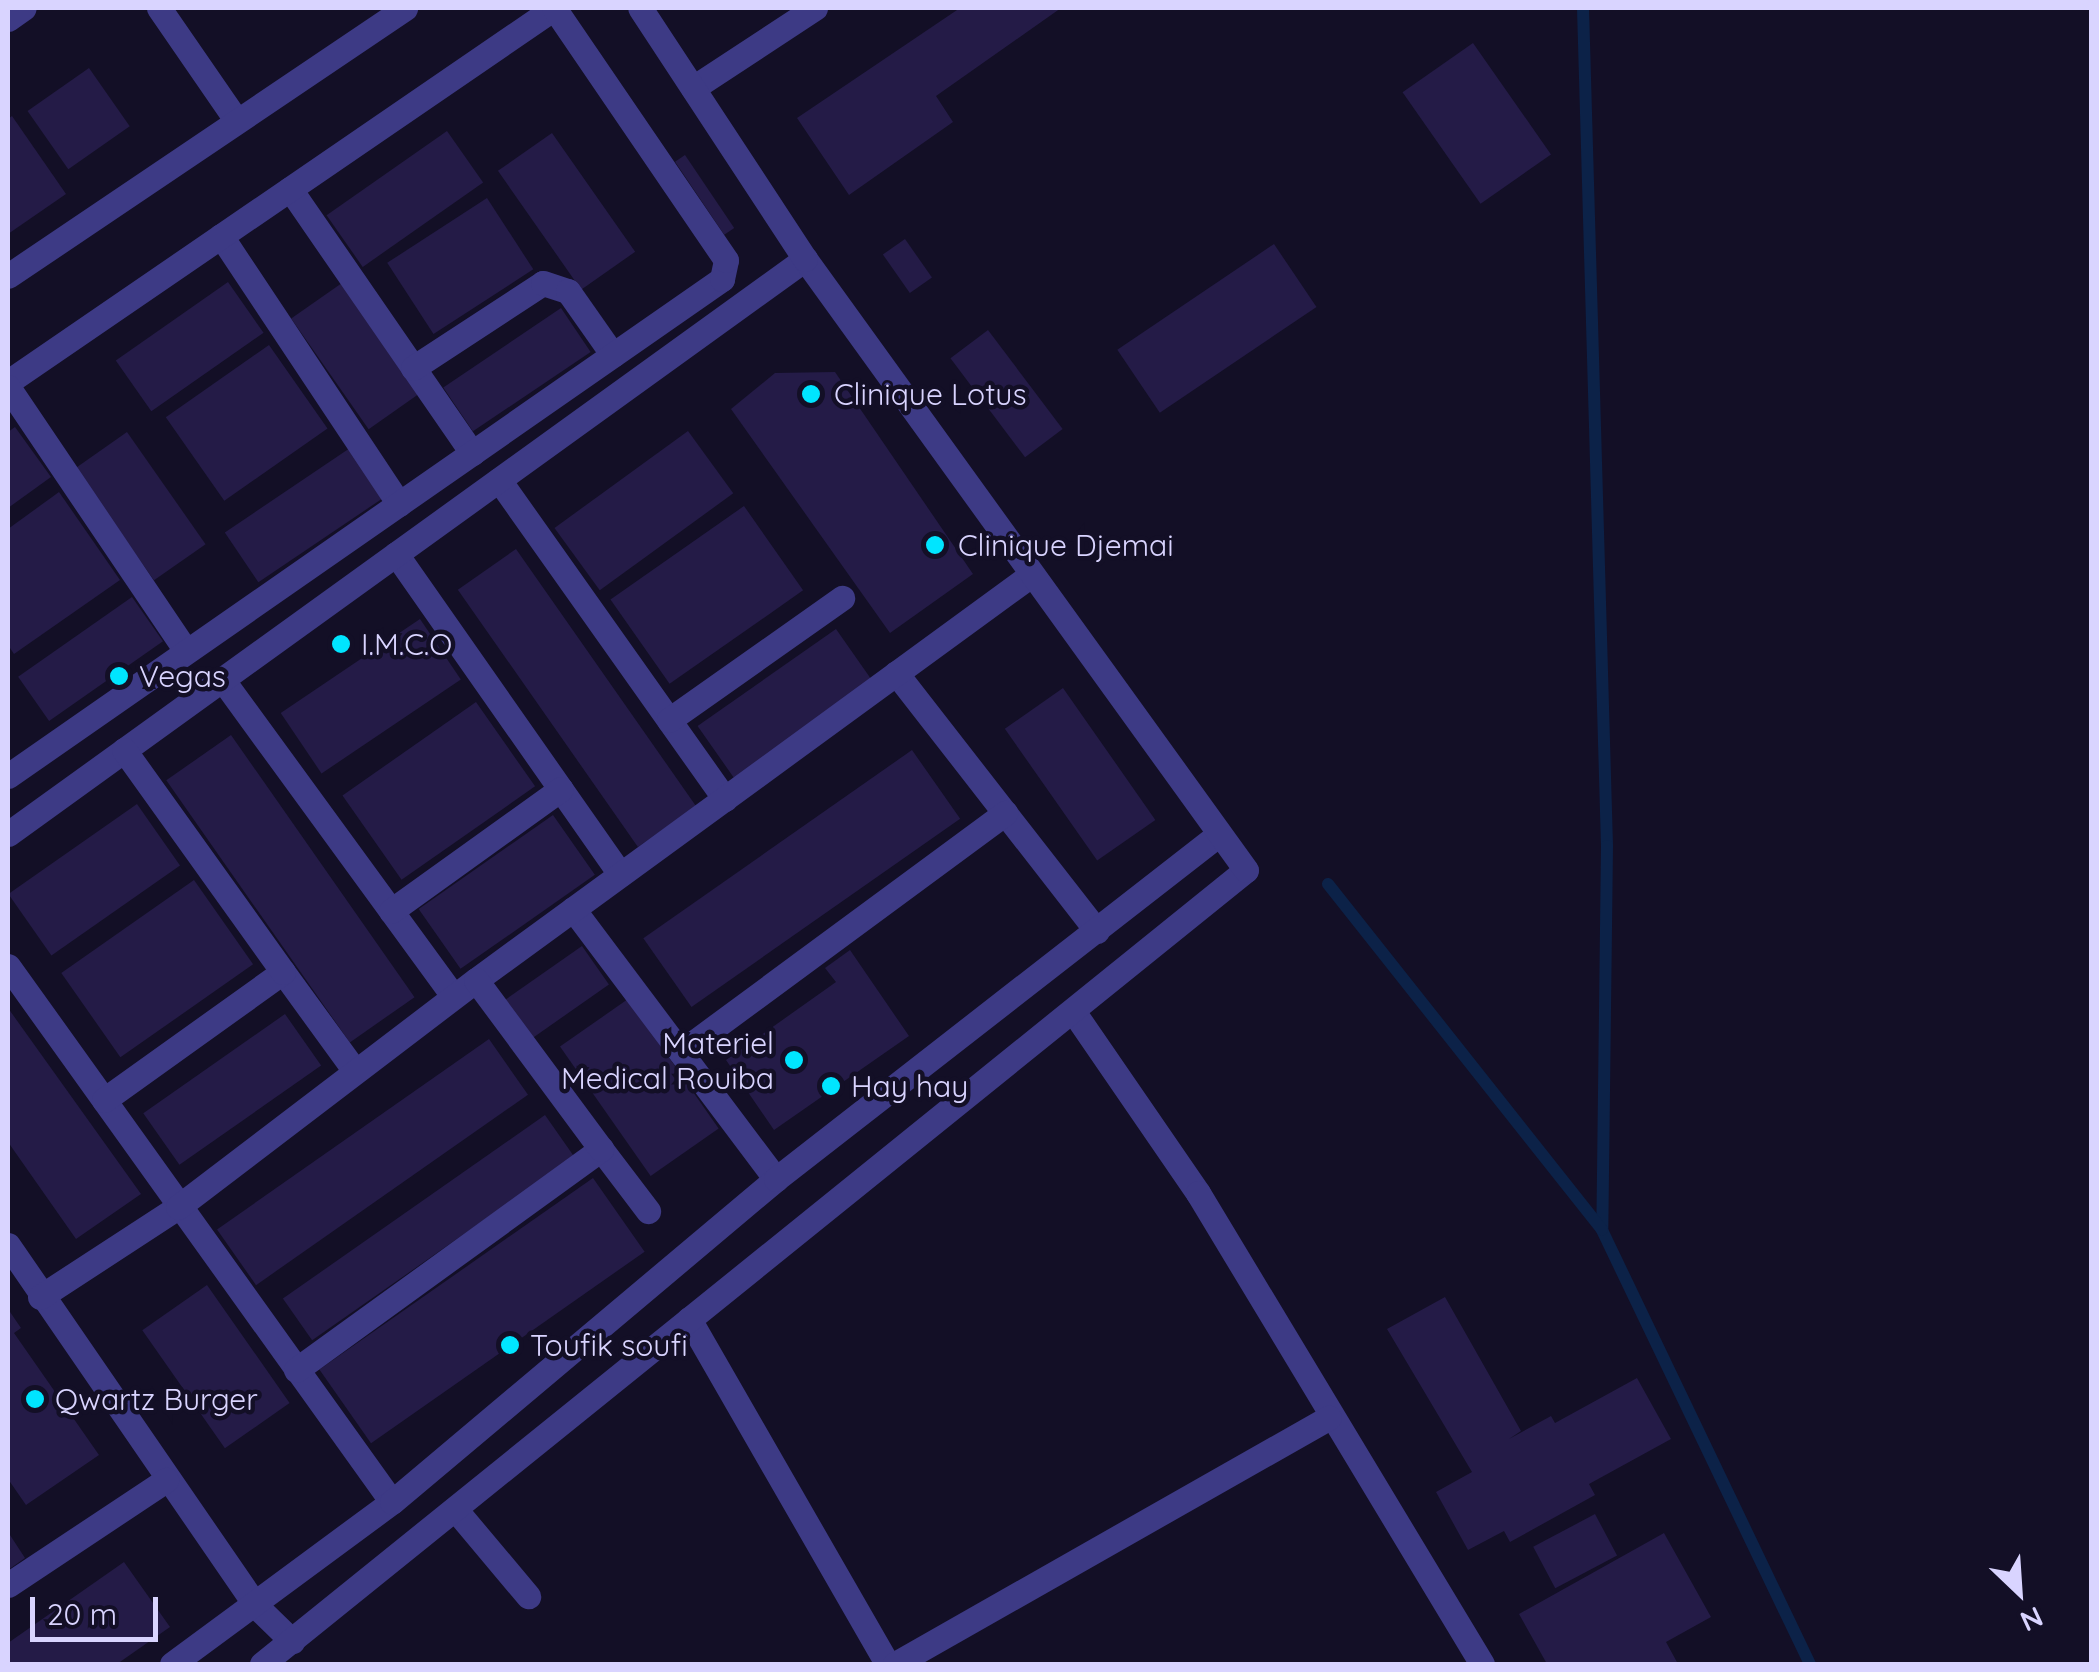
<!DOCTYPE html>
<style>
body{margin:0}
#map{position:relative;width:2099px;height:1672px;overflow:hidden;background:#130f26;font-family:Quicksand,sans-serif}
div>[style]{position:absolute}
[style*='--x']{left:calc(var(--x)*1px);top:calc(var(--y)*1px);width:calc(var(--w)*1px);rotate:calc(var(--a)*1deg)}
.stream>*{height:12px;margin:-6px;padding:0 6px;transform-origin:6px;border-radius:6px;background:#0c2248}
.building>*{inset:0;background:#241b47;transform-origin:0 0}
.minor>*{height:25px;margin:-12.5px;padding:0 12.5px;transform-origin:12.5px;border-radius:12.5px;background:#3d3a85}
.dots>*{width:28px;height:28px;translate:-50% -50%;box-sizing:border-box;border:5px solid #130f26;border-radius:50%}
span{translate:-50% -50%;white-space:nowrap;text-align:center;line-height:1.15;-webkit-text-stroke:9px #130f26;paint-order:stroke}
.poi-label{font-size:30px;color:#d9d4ff}
.left{translate:0 -50%;text-align:left}
.right{translate:-100% -50%;text-align:right}
.frame{position:absolute;inset:0;border:10px solid #d9d4ff;pointer-events:none}
.north{position:absolute;left:1969px;top:1542px;width:100px;height:100px;-webkit-text-stroke:8px #130f26;paint-order:stroke;rotate:155deg;font-size:28px;font-weight:700;line-height:40px;text-align:center;color:#d9d4ff}
.north::after{content:'';display:block;margin:auto;width:35px;height:45px;background:#d9d4ff;clip-path:polygon(50% 0,100% 100%,50% 72%,0 100%)}
.scale{position:absolute;left:30px;top:1597px;width:128px;height:45px;box-sizing:border-box;border:5px solid #d9d4ff;border-top:0;padding-left:12px;font-size:30px;line-height:35px;white-space:nowrap;color:#d9d4ff;-webkit-text-stroke:8px #130f26;paint-order:stroke}
</style>
<div id="map">
<div class="stream">
<div style="--x:1583;--y:8;--w:838;--a:88.36"></div>
<div style="--x:1607;--y:846;--w:384;--a:90.7"></div>
<div style="--x:1602;--y:1230;--w:481;--a:64.4"></div>
<div style="--x:1328;--y:884;--w:441;--a:51.6"></div>
</div>
<div class="building">
<div style="clip-path:polygon(960px 8px,1061px 8px,936px 96px,953px 122px,849px 195px,797px 118px)"></div>
<div style="left:1473px;top:43px;width:136px;height:86px;rotate:55deg"></div>
<div style="left:89px;top:68px;width:71px;height:75px;rotate:55deg"></div>
<div style="clip-path:polygon(12px 116px,66px 194px,8px 234px,8px 119px)"></div>
<div style="left:447px;top:131px;width:63px;height:147px;rotate:55deg"></div>
<div style="left:552px;top:133px;width:145px;height:66px;rotate:55deg"></div>
<div style="left:685px;top:155px;width:88px;height:12px;rotate:56deg"></div>
<div style="left:487px;top:198px;width:85px;height:119px;rotate:57deg"></div>
<div style="left:905px;top:239px;width:47px;height:27px;rotate:55deg"></div>
<div style="left:1274px;top:244px;width:76px;height:189px;rotate:56deg"></div>
<div style="left:228px;top:282px;width:62px;height:137px;rotate:55deg"></div>
<div style="left:342px;top:283px;width:135px;height:62px;rotate:55deg"></div>
<div style="left:561px;top:308px;width:53px;height:142px;rotate:56deg"></div>
<div style="left:988px;top:330px;width:124px;height:47px;rotate:53deg"></div>
<div style="left:269px;top:345px;width:102px;height:126px;rotate:55deg"></div>
<div style="clip-path:polygon(835px 372px,973px 574px,890px 633px,731px 409px,775px 373px)"></div>
<div style="clip-path:polygon(15px 427px,51px 477px,8px 508px,8px 432px)"></div>
<div style="left:688px;top:431px;width:77px;height:165px;rotate:54deg"></div>
<div style="left:127px;top:432px;width:137px;height:63px;rotate:55deg"></div>
<div style="left:350px;top:448px;width:60px;height:151px;rotate:56deg"></div>
<div style="clip-path:polygon(59px 492px,120px 580px,14px 654px,8px 645px,8px 529px)"></div>
<div style="left:744px;top:506px;width:103px;height:163px;rotate:55deg"></div>
<div style="left:516px;top:549px;width:314px;height:71px;rotate:55deg"></div>
<div style="left:132px;top:597px;width:54px;height:139px;rotate:55deg"></div>
<div style="left:420px;top:619px;width:73px;height:168px;rotate:56deg"></div>
<div style="left:836px;top:629px;width:66px;height:169px;rotate:55deg"></div>
<div style="left:1063px;top:688px;width:161px;height:71px;rotate:55deg"></div>
<div style="left:476px;top:702px;width:103px;height:163px;rotate:55deg"></div>
<div style="left:231px;top:735px;width:320px;height:79px;rotate:55deg"></div>
<div style="left:912px;top:750px;width:84px;height:328px;rotate:55deg"></div>
<div style="left:137px;top:804px;width:75px;height:157px;rotate:55deg"></div>
<div style="left:553px;top:815px;width:73px;height:164px;rotate:55deg"></div>
<div style="left:194px;top:880px;width:103px;height:162px;rotate:55deg"></div>
<div style="left:582px;top:946px;width:47px;height:98px;rotate:55deg"></div>
<div style="clip-path:polygon(850px 950px,909px 1036px,774px 1130px,726px 1060px,836px 982px,825px 968px)"></div>
<div style="left:628px;top:999px;width:158px;height:83px;rotate:55deg"></div>
<div style="clip-path:polygon(8px 1008px,141px 1194px,76px 1239px,8px 1142px)"></div>
<div style="left:285px;top:1014px;width:63px;height:173px;rotate:55deg"></div>
<div style="left:489px;top:1039px;width:68px;height:332px;rotate:55deg"></div>
<div style="left:545px;top:1115px;width:51px;height:320px;rotate:55deg"></div>
<div style="left:593px;top:1178px;width:90px;height:334px;rotate:55deg"></div>
<div style="left:207px;top:1285px;width:144px;height:79px;rotate:55deg"></div>
<div style="clip-path:polygon(1445px 1297px,1521px 1431px,1509px 1439px,1551px 1416px,1555px 1423px,1637px 1378px,1671px 1439px,1589px 1484px,1595px 1495px,1510px 1542px,1504px 1531px,1468px 1550px,1436px 1492px,1472px 1472px,1387px 1329px)"></div>
<div style="clip-path:polygon(8px 1309px,21px 1328px,14px 1333px,99px 1455px,26px 1505px,8px 1479px)"></div>
<div style="left:1595px;top:1514px;width:47px;height:70px;rotate:62deg"></div>
<div style="clip-path:polygon(8px 1532px,25px 1558px,8px 1570px)"></div>
<div style="clip-path:polygon(1664px 1533px,1711px 1617px,1666px 1642px,1678px 1664px,1547px 1664px,1519px 1614px)"></div>
<div style="clip-path:polygon(124px 1562px,170px 1627px,117px 1664px,8px 1664px,8px 1643px)"></div>
</div>
<div class="minor">
<div style="--x:159;--y:8;--w:134;--a:55.4"></div>
<div style="--x:8;--y:19;--w:19;--a:-35"></div>
<div style="--x:693;--y:88;--w:146;--a:-33.3"></div>
<div style="--x:290;--y:189;--w:321;--a:55.4"></div>
<div style="--x:221;--y:236;--w:322;--a:56.4"></div>
<div style="--x:8;--y:276;--w:479;--a:-34"></div>
<div style="--x:413;--y:368;--w:155;--a:-33.2"></div>
<div style="--x:543;--y:283;--w:26;--a:18"></div>
<div style="--x:568;--y:291;--w:78;--a:54.9"></div>
<div style="--x:8;--y:382;--w:662;--a:-34.41"></div>
<div style="--x:8;--y:387;--w:318;--a:56"></div>
<div style="--x:499;--y:480;--w:391;--a:54.7"></div>
<div style="--x:396;--y:554;--w:391;--a:55"></div>
<div style="--x:896;--y:673;--w:327;--a:52.1"></div>
<div style="--x:222;--y:679;--w:392;--a:53.9"></div>
<div style="--x:669;--y:720;--w:212;--a:-35.2"></div>
<div style="--x:8;--y:776;--w:870;--a:-34.84"></div>
<div style="--x:722;--y:279;--w:19;--a:-78"></div>
<div style="--x:726;--y:260;--w:305;--a:-124.3"></div>
<div style="--x:8;--y:834;--w:983;--a:-35.81"></div>
<div style="--x:573;--y:909;--w:338;--a:53.1"></div>
<div style="--x:391;--y:911;--w:209;--a:-35.7"></div>
<div style="--x:8;--y:966;--w:659;--a:54.38"></div>
<div style="--x:283;--y:972;--w:122;--a:54"></div>
<div style="--x:1075;--y:1014;--w:217;--a:55.5"></div>
<div style="--x:1198;--y:1193;--w:550;--a:58.91"></div>
<div style="--x:681;--y:1052;--w:403;--a:-36.4"></div>
<div style="--x:104;--y:1100;--w:220;--a:-35.6"></div>
<div style="--x:283;--y:972;--w:273;--a:-125.6"></div>
<div style="--x:601;--y:1149;--w:78;--a:52.8"></div>
<div style="--x:8;--y:1245;--w:437;--a:55.5"></div>
<div style="--x:255;--y:1605;--w:52;--a:44.2"></div>
<div style="--x:40;--y:1297;--w:165;--a:-33.1"></div>
<div style="--x:178;--y:1207;--w:375;--a:-37.3"></div>
<div style="--x:476;--y:980;--w:687;--a:-36.12"></div>
<div style="--x:689;--y:1319;--w:398;--a:60.1"></div>
<div style="--x:296;--y:1370;--w:377;--a:-35.9"></div>
<div style="--x:601;--y:1149;--w:210;--a:-126.5"></div>
<div style="--x:455;--y:1509;--w:114;--a:50"></div>
<div style="--x:8;--y:1585;--w:190;--a:-33.6"></div>
<div style="--x:172;--y:1664;--w:273;--a:-36.4"></div>
<div style="--x:392;--y:1502;--w:502;--a:-40.07"></div>
<div style="--x:776;--y:1179;--w:561;--a:-37.91"></div>
<div style="--x:262;--y:1664;--w:1264;--a:-38.9"></div>
<div style="--x:1246;--y:870;--w:754;--a:-125.82"></div>
<div style="--x:805;--y:259;--w:300;--a:-123.3"></div>
<div style="--x:895;--y:1664;--w:499;--a:-29.6"></div>
</div>
<div class="dots">
<div style="left:811px;top:394px;background:#00e5ff"></div>
<div style="left:935px;top:545px;background:#00e5ff"></div>
<div style="left:341px;top:644px;background:#00e5ff"></div>
<div style="left:119px;top:676px;background:#00e5ff"></div>
<div style="left:794px;top:1060px;background:#00e5ff"></div>
<div style="left:831px;top:1086px;background:#00e5ff"></div>
<div style="left:510px;top:1345px;background:#00e5ff"></div>
<div style="left:35px;top:1399px;background:#00e5ff"></div>
</div>
<div class="poi-label">
<span class="left" style="left:834px;top:394px">Clinique Lotus</span>
<span class="left" style="left:958px;top:545px">Clinique Djemai</span>
<span class="left" style="left:361px;top:644px">I.M.C.O</span>
<span class="left" style="left:139px;top:676px">Vegas</span>
<span class="right" style="left:774px;top:1060px">Materiel<br>Medical Rouiba</span>
<span class="left" style="left:851px;top:1086px">Hay hay</span>
<span class="left" style="left:530px;top:1345px">Toufik soufi</span>
<span class="left" style="left:55px;top:1399px">Qwartz Burger</span>
</div>
<div class="frame"></div>
<div class="north">N</div>
<div class="scale">20 m</div>
</div>
